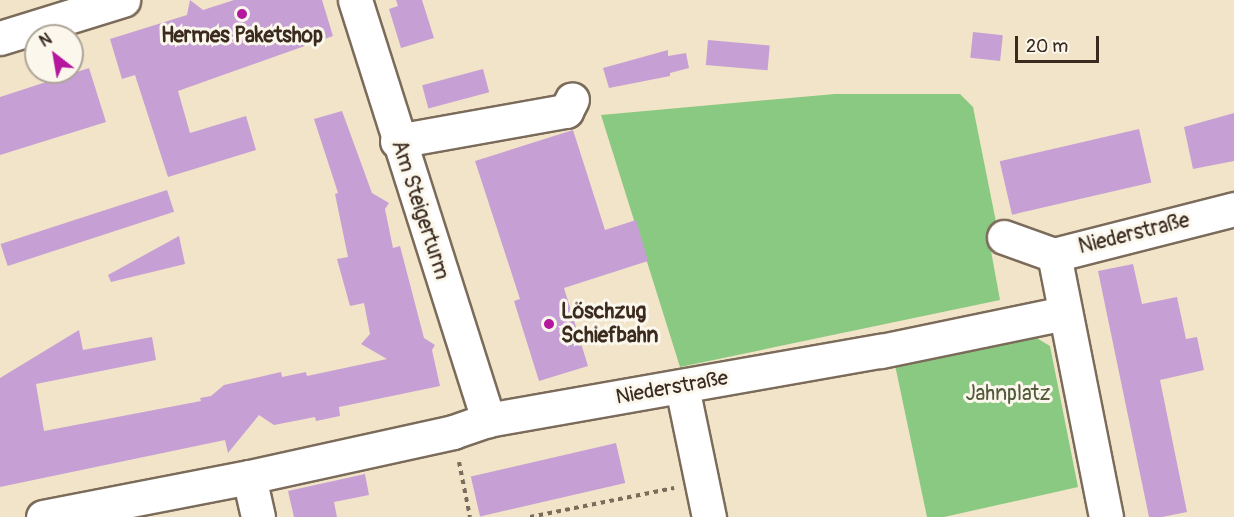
<!DOCTYPE html>
<meta charset="utf-8">
<style>
body{margin:0}
#map{position:relative;width:1234px;height:517px;overflow:hidden;background:#f2e4c8;font-family:Pangolin,sans-serif}
div>[style]{position:absolute}
[style*='--x']{left:calc(var(--x)*1px);top:calc(var(--y)*1px);width:calc(var(--w)*1px);rotate:calc(var(--a)*1deg)}
.green>*{inset:0;background:#8ac981}
.building>*{inset:0;background:#c6a0d4;transform-origin:0 0}
.path>*{height:4px;margin-top:-2px;transform-origin:0;background:repeating-linear-gradient(90deg,#7b6b5a 0 4.5px,transparent 0 9px)}
.roads{filter:drop-shadow(2px 0 #7b6b5a) drop-shadow(-2px 0 #7b6b5a) drop-shadow(0 2px #7b6b5a) drop-shadow(0 -2px #7b6b5a)}
.minor>*{height:33px;margin:-16.5px;padding:0 16.5px;transform-origin:16.5px;border-radius:16.5px;background:#fff}
.dots>*{width:16px;height:16px;translate:-50% -50%;box-sizing:border-box;border:3px solid #fbf7ec;border-radius:50%}
span{translate:-50% -50%;white-space:nowrap;text-align:center;line-height:1.15;-webkit-text-stroke:6px #fbf7ec;paint-order:stroke}
.poi-label{font-size:21px;color:#3b2a1e;font-weight:700}
.left{translate:0 -50%;text-align:left}
.street-label{font-size:21px;color:#3b2a1e}
.park-label{font-size:21px;color:#535a3c}
.north{position:absolute;left:24px;top:24px;width:60px;height:60px;box-sizing:border-box;background:#fbf7ec;border:2px solid #aea59a;border-radius:50%;rotate:329deg;font-size:16px;font-weight:700;line-height:24px;text-align:center;color:#3b2a1e}
.north::after{content:'';display:block;margin:auto;width:21px;height:27px;background:#b5179e;clip-path:polygon(50% 0,100% 100%,50% 72%,0 100%)}
.scale{position:absolute;left:1015px;top:36px;width:84px;height:27px;box-sizing:border-box;border:3px solid #3b2a1e;border-top:0;padding-left:8px;font-size:18px;line-height:21px;white-space:nowrap;color:#3b2a1e;-webkit-text-stroke:4px #fbf7ec;paint-order:stroke}
</style>
<div id="map">
<div class="green">
<div style="clip-path:polygon(835px 94px,960px 94px,973px 107px,999px 237px,989px 240px,1000px 300px,680px 367px,601px 115px)"></div>
<div style="clip-path:polygon(1035px 337px,1050px 346px,1078px 487px,944px 517px,927px 517px,895px 365px)"></div>
</div>
<div class="building">
<div style="clip-path:polygon(190px 0,203px 10px,234px 0,322px 0,333px 36px,178px 91px,190px 133px,246px 116px,256px 150px,168px 177px,135px 75px,122px 79px,110px 39px,187px 15px)"></div>
<div style="clip-path:polygon(396px 0,422px 0,434px 38px,401px 48px,389px 9px,398px 6px)"></div>
<div style="left:973px;top:32px;width:30px;height:26px;rotate:6deg"></div>
<div style="left:708px;top:40px;width:62px;height:25px;rotate:5deg"></div>
<div style="clip-path:polygon(668px 50px,668px 56px,686px 53px,689px 68px,670px 73px,670px 76px,609px 88px,603px 68px)"></div>
<div style="clip-path:polygon(89px 68px,106px 122px,0 155px,0 97px)"></div>
<div style="left:483px;top:69px;width:24px;height:63px;rotate:75deg"></div>
<div style="clip-path:polygon(342px 111px,372px 193px,389px 203px,385px 209px,393px 248px,400px 246px,424px 338px,435px 345px,432px 350px,440px 386px,339px 407px,340px 416px,316px 421px,315px 417px,274px 425px,259px 415px,228px 453px,225px 440px,0 487px,0 378px,79px 330px,83px 350px,152px 337px,156px 360px,36px 384px,44px 431px,201px 401px,200px 398px,211px 396px,224px 385px,281px 372px,282px 377px,306px 372px,307px 376px,387px 359px,361px 344px,370px 334px,364px 303px,350px 306px,337px 259px,348px 257px,335px 194px,338px 193px,314px 119px)"></div>
<div style="clip-path:polygon(1234px 113px,1234px 161px,1193px 169px,1184px 127px)"></div>
<div style="left:1139px;top:129px;width:55px;height:143px;rotate:77deg"></div>
<div style="clip-path:polygon(573px 130px,605px 230px,636px 220px,648px 261px,564px 288px,588px 366px,539px 381px,514px 301px,520px 299px,475px 161px)"></div>
<div style="left:167px;top:190px;width:23px;height:175px;rotate:72deg"></div>
<div style="clip-path:polygon(179px 236px,185px 264px,111px 282px,108px 275px)"></div>
<div style="clip-path:polygon(1133px 264px,1142px 304px,1177px 297px,1186px 339px,1197px 337px,1204px 370px,1160px 380px,1187px 512px,1162px 517px,1149px 517px,1098px 271px)"></div>
<div style="left:616px;top:443px;width:41px;height:149px;rotate:77deg"></div>
<div style="clip-path:polygon(365px 474px,369px 495px,334px 502px,337px 517px,294px 517px,288px 491px)"></div>
</div>
<div class="path">
<div style="--x:459;--y:462;--w:56;--a:78.7"></div>
<div style="--x:530;--y:517;--w:147;--a:-11.4"></div>
</div>
<div class="roads">
<div class="minor">
<div style="--x:355;--y:0;--w:441;--a:72.4"></div>
<div style="--x:0;--y:38;--w:129;--a:-17.2"></div>
<div style="--x:397;--y:141;--w:172;--a:-10.1"></div>
<div style="--x:566;--y:111;--w:13;--a:-63"></div>
<div style="--x:1004;--y:237;--w:53;--a:19.8"></div>
<div style="--x:682;--y:387;--w:133;--a:78.3"></div>
<div style="--x:249;--y:477;--w:41;--a:77.3"></div>
<div style="--x:43;--y:517;--w:210;--a:-11"></div>
<div style="--x:249;--y:477;--w:209;--a:-12.4"></div>
<div style="--x:453;--y:432;--w:37;--a:-19"></div>
<div style="--x:488;--y:420;--w:399;--a:-10"></div>
<div style="--x:881;--y:351;--w:187;--a:-11.7"></div>
<div style="--x:1106;--y:517;--w:267;--a:-101.2"></div>
<div style="--x:1054;--y:255;--w:186;--a:-14.3"></div>
</div>
</div>
<div class="dots">
<div style="left:242px;top:14px;background:#b5179e"></div>
<div style="left:549px;top:324px;background:#b5179e"></div>
</div>
<div class="poi-label">
<span style="left:242px;top:36px">Hermes Paketshop</span>
<span class="left" style="left:561px;top:324px">Löschzug<br>Schiefbahn</span>
</div>
<div class="street-label">
<span style="left:420px;top:210px;rotate:72deg">Am Steigerturm</span>
<span style="left:1134px;top:234px;rotate:-14deg">Niederstraße</span>
<span style="left:672px;top:388px;rotate:-10deg">Niederstraße</span>
</div>
<div class="park-label">
<span style="left:1008px;top:394px">Jahnplatz</span>
</div>
<div class="north">N</div>
<div class="scale">20 m</div>
</div>
